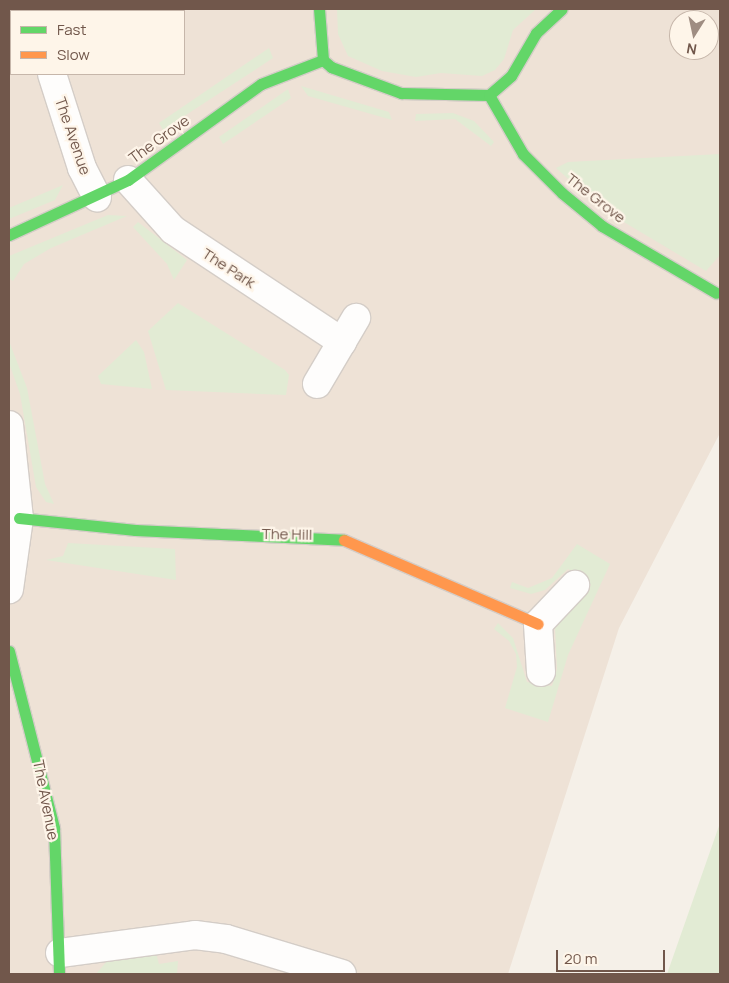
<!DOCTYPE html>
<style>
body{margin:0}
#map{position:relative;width:729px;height:983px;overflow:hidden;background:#f5f0e8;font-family:Manrope,sans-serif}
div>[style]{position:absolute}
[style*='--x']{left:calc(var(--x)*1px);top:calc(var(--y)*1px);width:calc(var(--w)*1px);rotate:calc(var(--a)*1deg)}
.residential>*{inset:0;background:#eee2d6}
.green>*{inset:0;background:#e2ebd4}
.roads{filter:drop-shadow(1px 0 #d4cdc7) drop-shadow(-1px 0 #d4cdc7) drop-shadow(0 1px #d4cdc7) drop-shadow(0 -1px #d4cdc7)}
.street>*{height:28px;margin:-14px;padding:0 14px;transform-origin:14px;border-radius:14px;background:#fefdfc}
.fast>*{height:11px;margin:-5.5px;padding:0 5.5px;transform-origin:5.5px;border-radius:5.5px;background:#63d668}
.slow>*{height:11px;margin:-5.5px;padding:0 5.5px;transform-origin:5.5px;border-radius:5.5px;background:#ff974d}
span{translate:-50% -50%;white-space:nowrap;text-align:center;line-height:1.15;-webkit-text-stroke:4.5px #fef5e9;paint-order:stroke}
.street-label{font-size:15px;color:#71574b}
.frame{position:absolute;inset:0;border:10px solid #71574b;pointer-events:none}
.legend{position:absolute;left:10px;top:10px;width:175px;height:65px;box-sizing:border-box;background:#fef5e9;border:1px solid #c6b6aa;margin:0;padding:6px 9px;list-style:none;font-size:15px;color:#71574b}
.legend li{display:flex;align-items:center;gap:10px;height:25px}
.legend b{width:25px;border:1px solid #c6b6aa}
.north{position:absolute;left:669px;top:10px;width:50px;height:50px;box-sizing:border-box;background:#fef5e9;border:1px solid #c6b6aa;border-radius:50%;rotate:190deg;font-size:14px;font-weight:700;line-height:20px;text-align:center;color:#71574b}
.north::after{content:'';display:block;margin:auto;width:18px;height:22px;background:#9f8d82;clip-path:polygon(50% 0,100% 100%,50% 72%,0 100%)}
.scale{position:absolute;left:556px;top:950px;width:109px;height:22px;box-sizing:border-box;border:2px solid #71574b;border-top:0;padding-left:6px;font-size:15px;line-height:18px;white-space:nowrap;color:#71574b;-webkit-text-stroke:4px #fef5e9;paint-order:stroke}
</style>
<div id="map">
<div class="residential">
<div style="clip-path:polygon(evenodd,9px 9px,720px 9px,720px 433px,619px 628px,508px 974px,9px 974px,9px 9px,11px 11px,184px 11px,184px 74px,11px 74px,11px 11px,9px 9px,679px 20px,709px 20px,709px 50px,679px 50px,679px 20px)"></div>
</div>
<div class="green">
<div style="clip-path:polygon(337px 9px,536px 9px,513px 30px,504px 59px,495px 70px,482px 76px,441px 73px,416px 77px,382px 71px,348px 56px,338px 34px)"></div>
<div style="clip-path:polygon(269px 48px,273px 58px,163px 130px,159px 123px)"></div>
<div style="clip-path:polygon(301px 86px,389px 112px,392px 120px,308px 96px)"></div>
<div style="clip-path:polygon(288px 89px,291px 98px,223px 144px,219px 137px)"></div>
<div style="clip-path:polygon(453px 113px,474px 121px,494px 142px,491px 146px,455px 119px,415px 121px,416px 114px)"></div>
<div style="clip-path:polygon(720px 154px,720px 255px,706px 271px,602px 209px,556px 168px,568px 162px)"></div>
<div style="clip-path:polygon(63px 185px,55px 200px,9px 219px,9px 208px)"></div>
<div style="clip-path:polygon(108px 215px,127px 216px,51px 248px,24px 264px,13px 281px,9px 278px,9px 256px)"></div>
<div style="clip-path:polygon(138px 222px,187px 260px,174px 280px,167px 264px,133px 227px)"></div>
<div style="clip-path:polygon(178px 303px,285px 370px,289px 375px,286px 395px,166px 390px,148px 331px)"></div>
<div style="clip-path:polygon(136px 340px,144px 352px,152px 389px,101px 384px,98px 376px)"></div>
<div style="clip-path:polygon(9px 341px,27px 388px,45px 484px,54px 504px,46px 502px,36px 487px,20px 394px,9px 363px)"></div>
<div style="clip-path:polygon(68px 543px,175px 549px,176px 580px,46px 560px,63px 556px)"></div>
<div style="clip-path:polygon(577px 544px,610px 564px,568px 655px,548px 722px,505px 708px,517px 667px,516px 654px,509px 641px,494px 629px,498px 623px,513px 638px,527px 682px,552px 686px,557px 669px,555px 628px,591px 585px,568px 569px,545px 590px,531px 594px,510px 588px,512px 582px,528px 588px,552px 578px)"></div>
<div style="clip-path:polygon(720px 823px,720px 974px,667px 974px)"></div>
<div style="clip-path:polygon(155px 949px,159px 964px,178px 961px,177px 974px,96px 974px,107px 961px)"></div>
</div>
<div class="roads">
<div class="street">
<div style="--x:52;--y:74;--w:99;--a:72.3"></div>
<div style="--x:82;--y:168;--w:33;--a:63"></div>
<div style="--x:128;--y:180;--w:67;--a:48"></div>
<div style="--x:173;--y:230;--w:203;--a:33.5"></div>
<div style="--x:317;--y:384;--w:77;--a:-59.4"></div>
<div style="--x:9;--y:425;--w:94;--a:83.9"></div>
<div style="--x:19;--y:518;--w:72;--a:98"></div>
<div style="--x:541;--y:672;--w:48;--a:-93.6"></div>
<div style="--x:538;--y:624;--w:54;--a:-46.5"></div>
<div style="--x:60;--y:953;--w:136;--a:-7.6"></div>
<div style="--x:195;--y:935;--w:31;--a:7"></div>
<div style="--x:226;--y:939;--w:121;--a:16.8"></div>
</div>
<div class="fast">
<div style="--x:319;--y:9;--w:51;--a:85.5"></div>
<div style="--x:323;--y:60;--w:11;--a:41"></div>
<div style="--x:331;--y:67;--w:75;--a:20.4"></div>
<div style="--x:401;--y:93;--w:88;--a:1.3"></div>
<div style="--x:489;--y:95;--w:29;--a:-41"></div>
<div style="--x:511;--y:76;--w:50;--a:-59.8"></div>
<div style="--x:536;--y:33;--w:35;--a:-43"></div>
<div style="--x:489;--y:95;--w:68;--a:60"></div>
<div style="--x:523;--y:154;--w:55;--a:45"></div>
<div style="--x:562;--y:193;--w:52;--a:39.5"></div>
<div style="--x:602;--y:226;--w:132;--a:30.4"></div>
<div style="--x:9;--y:235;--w:131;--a:-24.8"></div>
<div style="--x:128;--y:180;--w:164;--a:-35.8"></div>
<div style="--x:261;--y:84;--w:66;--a:-21.2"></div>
<div style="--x:19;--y:518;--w:117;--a:5.9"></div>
<div style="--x:135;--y:530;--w:209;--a:2.7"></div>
<div style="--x:9;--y:651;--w:183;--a:75.7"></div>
<div style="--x:54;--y:828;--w:146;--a:88"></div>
</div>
<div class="slow">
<div style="--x:344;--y:540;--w:211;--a:23.4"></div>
</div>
</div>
<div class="street-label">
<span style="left:73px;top:136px;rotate:71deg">The Avenue</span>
<span style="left:159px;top:139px;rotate:-36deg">The Grove</span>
<span style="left:596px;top:198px;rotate:38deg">The Grove</span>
<span style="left:229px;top:268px;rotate:33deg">The Park</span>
<span style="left:287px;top:534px;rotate:1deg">The Hill</span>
<span style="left:46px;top:800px;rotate:79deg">The Avenue</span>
</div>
<div class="frame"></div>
<ul class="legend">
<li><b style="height:6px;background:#63d668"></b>Fast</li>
<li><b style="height:6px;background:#ff974d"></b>Slow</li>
</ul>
<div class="north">N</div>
<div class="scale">20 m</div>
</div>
